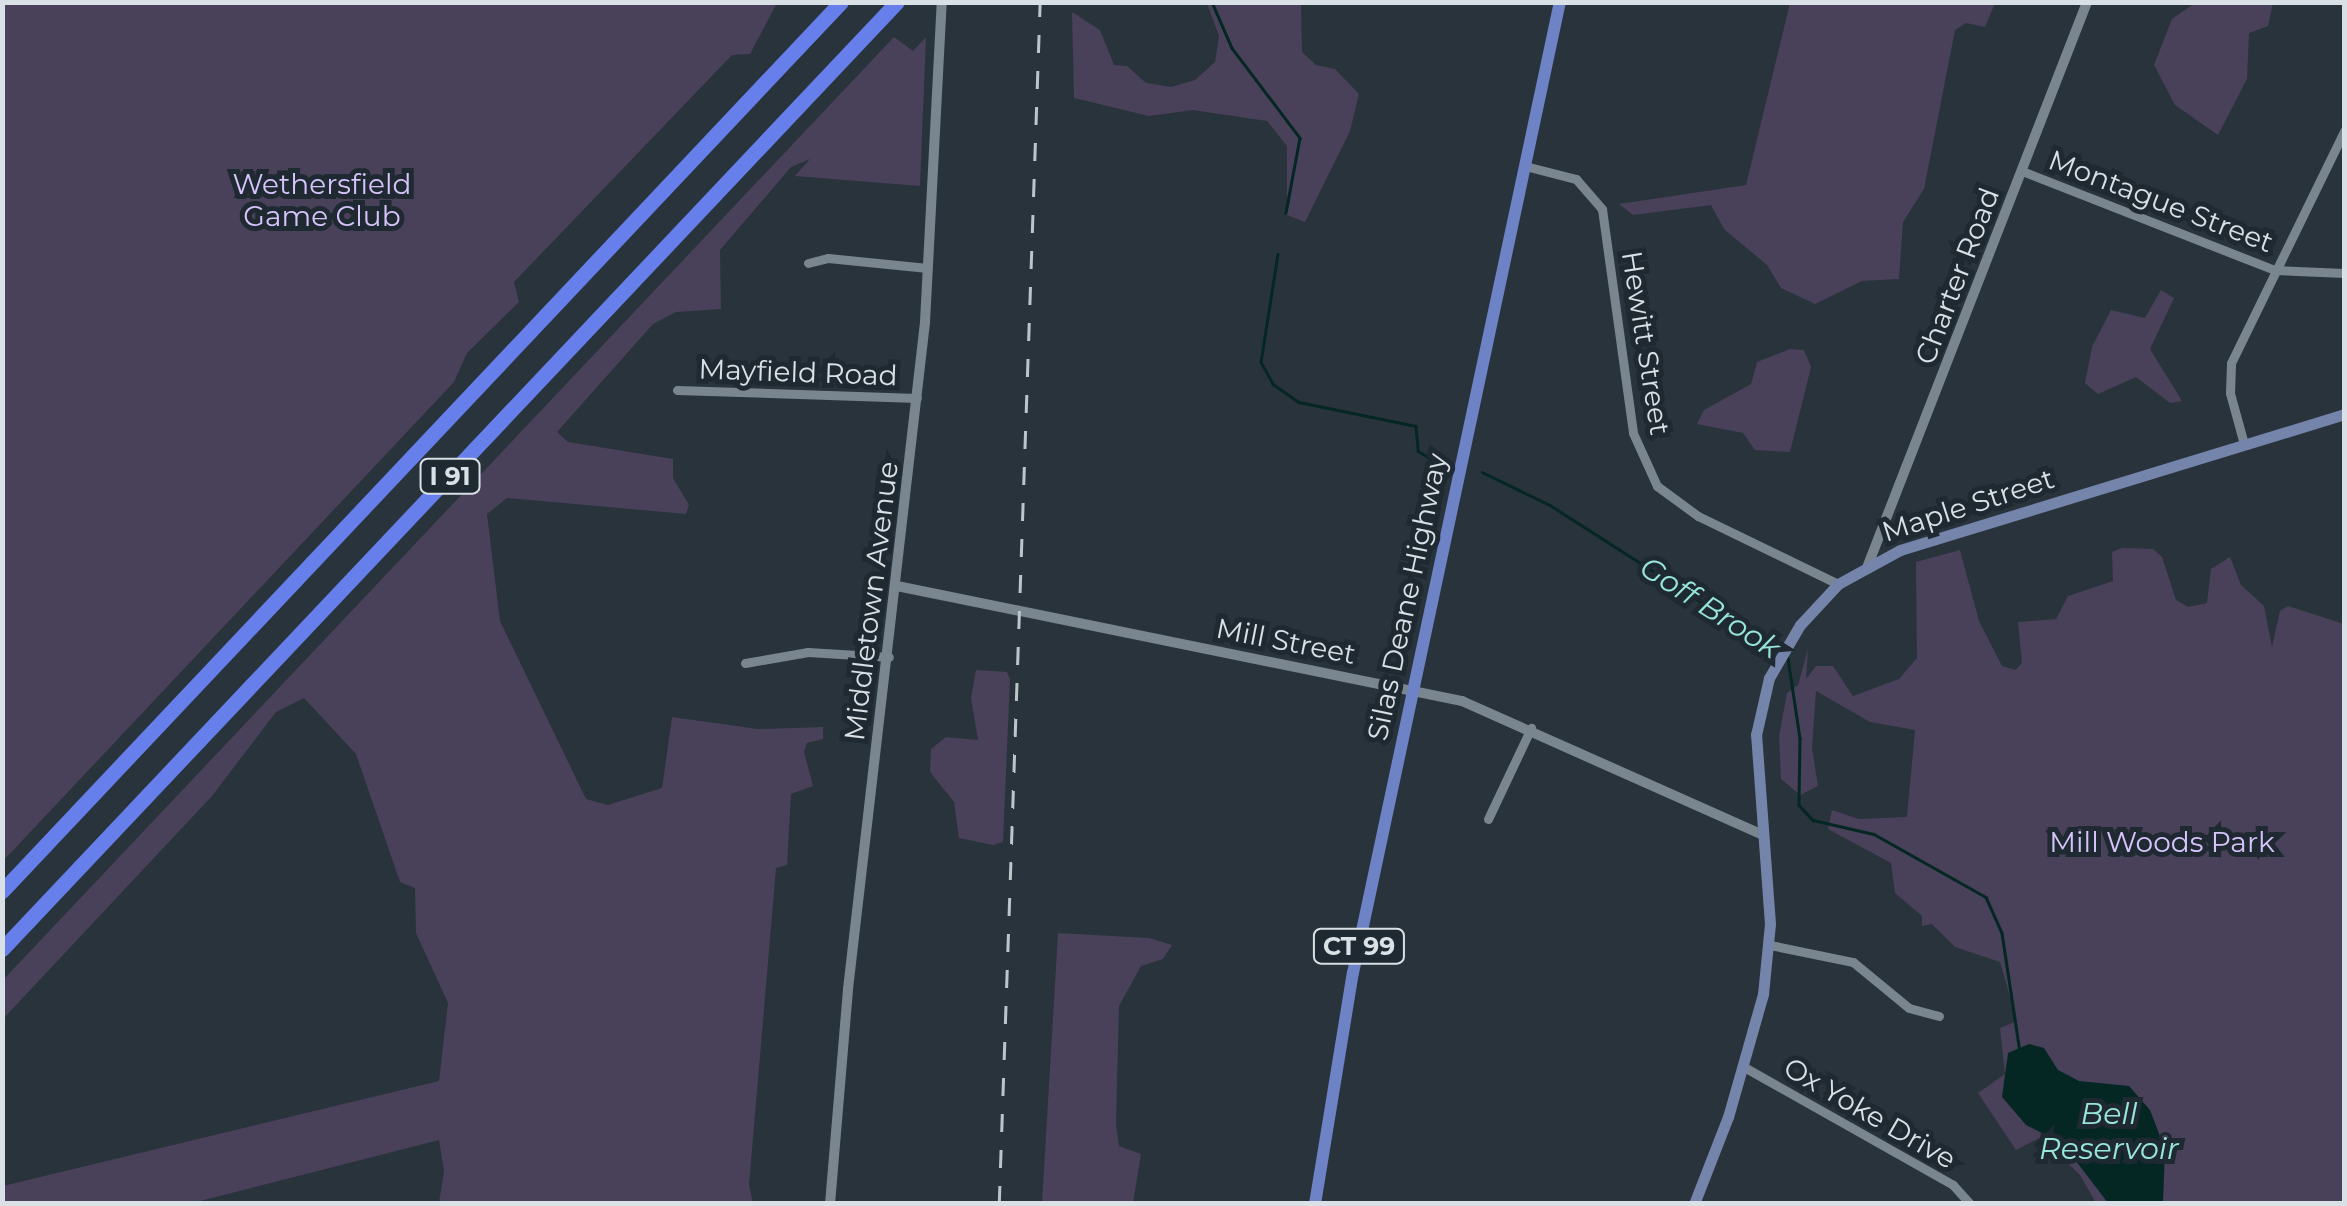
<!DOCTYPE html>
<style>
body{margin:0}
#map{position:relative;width:2347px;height:1206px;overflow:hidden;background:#29333b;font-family:Montserrat,sans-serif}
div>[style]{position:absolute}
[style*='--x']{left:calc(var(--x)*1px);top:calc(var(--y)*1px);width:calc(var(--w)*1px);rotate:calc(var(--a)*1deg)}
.green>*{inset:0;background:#49405a}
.water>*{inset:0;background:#052724}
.stream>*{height:2.5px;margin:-1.25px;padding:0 1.25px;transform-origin:1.25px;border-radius:1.25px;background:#052724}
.minor>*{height:9px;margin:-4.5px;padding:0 4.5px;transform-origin:4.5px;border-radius:4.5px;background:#7a868f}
.tertiary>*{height:10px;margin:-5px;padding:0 5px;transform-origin:5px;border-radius:5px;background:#7a868f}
.secondary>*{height:11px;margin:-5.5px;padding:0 5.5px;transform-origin:5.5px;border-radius:5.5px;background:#7484ab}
.primary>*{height:12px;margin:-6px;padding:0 6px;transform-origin:6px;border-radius:6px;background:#6e82c6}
.motorway>*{height:15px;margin:-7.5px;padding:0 7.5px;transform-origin:7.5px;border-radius:7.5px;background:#667feb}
.rail>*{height:2.5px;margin-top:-1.25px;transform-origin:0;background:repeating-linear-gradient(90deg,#bdc5ca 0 18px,transparent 0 36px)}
span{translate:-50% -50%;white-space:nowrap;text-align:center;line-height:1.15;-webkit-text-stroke:10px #1f2931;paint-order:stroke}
.shield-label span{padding:2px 8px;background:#1f2931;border:2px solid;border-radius:8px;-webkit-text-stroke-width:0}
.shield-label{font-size:25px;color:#dae1e6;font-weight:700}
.park-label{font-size:28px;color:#d5c3fa}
.street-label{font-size:28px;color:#dae1e6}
.water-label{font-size:30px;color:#97e5db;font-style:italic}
.frame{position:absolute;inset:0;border:5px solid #dae1e6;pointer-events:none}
</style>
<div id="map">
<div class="green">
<div style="clip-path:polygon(3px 2px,777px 3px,750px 54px,732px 55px,514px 282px,519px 302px,467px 353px,454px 382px,3px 861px)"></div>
<div style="clip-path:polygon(1207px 3px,1301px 3px,1302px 52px,1316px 65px,1335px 69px,1359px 94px,1350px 131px,1305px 222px,1287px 215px,1287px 146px,1267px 121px,1193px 110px,1149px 116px,1074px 98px,1072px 12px,1100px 30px,1114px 65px,1127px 66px,1146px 83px,1171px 87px,1195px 80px,1215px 62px,1219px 36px)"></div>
<div style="clip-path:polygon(1790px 3px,1995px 3px,1985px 27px,1966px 23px,1955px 30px,1924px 189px,1903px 222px,1899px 279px,1862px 281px,1815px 304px,1781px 288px,1767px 265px,1724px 229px,1711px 205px,1633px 215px,1619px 204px,1746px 185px)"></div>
<div style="clip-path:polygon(2195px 3px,2273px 3px,2268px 26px,2249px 33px,2247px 79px,2218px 135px,2175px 105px,2154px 65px,2172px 19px)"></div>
<div style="clip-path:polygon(894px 37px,913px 51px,926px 37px,920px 186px,795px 176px,810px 159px,791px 167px,720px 250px,721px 309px,676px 312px,653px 324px,557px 432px,568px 442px,673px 459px,673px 478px,689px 505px,686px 514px,507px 498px,487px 514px,500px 621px,586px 799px,608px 805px,662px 788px,672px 717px,758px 729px,823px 727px,823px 739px,807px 743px,804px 752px,813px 786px,791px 794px,787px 865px,776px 868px,749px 1185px,753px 1203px,439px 1203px,444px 1171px,439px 1140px,192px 1203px,3px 1203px,3px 1186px,439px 1081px,448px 1003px,416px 933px,415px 888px,400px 882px,356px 754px,304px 698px,276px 712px,212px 796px,3px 1019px,3px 980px)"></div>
<div style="clip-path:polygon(2161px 290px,2174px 298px,2150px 349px,2182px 401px,2170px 403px,2136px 377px,2098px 394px,2085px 383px,2092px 347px,2111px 310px,2145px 318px)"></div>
<div style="clip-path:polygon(1790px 349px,1804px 350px,1811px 367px,1790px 452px,1755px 450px,1743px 433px,1697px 424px,1704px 410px,1751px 384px,1757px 362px)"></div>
<div style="clip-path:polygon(2122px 548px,2153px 549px,2162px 557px,2176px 600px,2188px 607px,2207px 603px,2211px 569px,2230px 557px,2241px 585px,2264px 606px,2272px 647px,2280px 611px,2288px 606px,2344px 624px,2344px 1203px,2096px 1203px,2080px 1175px,2041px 1137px,2016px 1150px,1978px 1093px,2005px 1074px,2000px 1028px,2017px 1021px,2000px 962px,1955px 947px,1932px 924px,1922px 926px,1922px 916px,1895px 893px,1891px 863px,1828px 829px,1832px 810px,1859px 819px,1907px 817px,1915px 730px,1870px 722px,1816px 691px,1812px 748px,1818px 786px,1800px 795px,1781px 779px,1779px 736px,1787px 693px,1798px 685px,1808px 649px,1806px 679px,1816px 666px,1833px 666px,1853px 696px,1899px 679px,1917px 658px,1916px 562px,1960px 550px,1979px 621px,2002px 666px,2015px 670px,2022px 663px,2018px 622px,2056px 619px,2068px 596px,2113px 581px,2112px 552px)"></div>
<div style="clip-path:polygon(976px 670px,1007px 672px,1010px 679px,1003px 842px,993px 845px,959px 838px,954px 802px,930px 772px,931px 749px,946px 737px,978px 740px,971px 698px)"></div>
<div style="clip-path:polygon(1058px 933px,1149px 938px,1172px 945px,1163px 959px,1141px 966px,1119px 1006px,1116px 1124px,1119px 1146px,1141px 1154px,1133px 1203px,1042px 1203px)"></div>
</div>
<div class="water">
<div style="clip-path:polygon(2029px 1044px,2044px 1048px,2058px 1070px,2079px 1081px,2129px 1086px,2150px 1110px,2165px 1149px,2163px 1203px,2108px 1203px,2063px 1144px,2026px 1125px,2002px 1097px,2008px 1053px)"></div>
</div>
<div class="stream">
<div style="--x:1212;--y:2;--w:50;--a:66.5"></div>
<div style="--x:1232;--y:48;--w:113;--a:52.9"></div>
<div style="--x:1300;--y:138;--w:76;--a:100.6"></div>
<div style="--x:1278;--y:254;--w:109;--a:98.9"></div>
<div style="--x:1261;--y:362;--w:25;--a:61"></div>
<div style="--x:1273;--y:384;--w:32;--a:35"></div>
<div style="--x:1299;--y:402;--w:119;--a:11.6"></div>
<div style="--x:1416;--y:426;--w:25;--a:85"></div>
<div style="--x:1418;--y:451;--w:23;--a:31"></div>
<div style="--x:1482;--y:472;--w:76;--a:25.9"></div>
<div style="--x:1550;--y:505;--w:270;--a:32.7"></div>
<div style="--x:1788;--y:658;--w:81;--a:81.5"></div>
<div style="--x:1800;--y:738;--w:67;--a:90.9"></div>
<div style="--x:1799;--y:805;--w:21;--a:47"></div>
<div style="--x:1813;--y:820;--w:63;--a:12.9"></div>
<div style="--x:1874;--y:834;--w:129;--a:29.4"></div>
<div style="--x:1986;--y:897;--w:39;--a:66"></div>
<div style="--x:2002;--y:933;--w:120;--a:81.4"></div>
</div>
<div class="minor">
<div style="--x:1525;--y:166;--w:53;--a:14.3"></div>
<div style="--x:1576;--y:179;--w:40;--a:49"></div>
<div style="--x:1602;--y:209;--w:226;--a:82.1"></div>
<div style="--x:1633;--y:433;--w:58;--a:65.6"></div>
<div style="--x:1657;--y:486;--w:51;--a:36.2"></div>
<div style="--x:1698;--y:516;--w:156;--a:25.9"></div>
<div style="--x:2022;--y:171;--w:271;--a:21.4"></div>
<div style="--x:2274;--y:270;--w:70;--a:2.5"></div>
<div style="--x:808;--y:263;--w:21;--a:-14"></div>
<div style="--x:828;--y:258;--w:100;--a:5.7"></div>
<div style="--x:677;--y:390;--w:240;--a:1.9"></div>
<div style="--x:2244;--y:444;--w:53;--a:-105.4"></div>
<div style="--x:2230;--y:393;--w:30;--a:-88"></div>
<div style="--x:2231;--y:363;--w:258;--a:-64"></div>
<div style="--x:745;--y:663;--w:64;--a:-9.9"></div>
<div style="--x:808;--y:652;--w:81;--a:3.5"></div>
<div style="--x:1488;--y:819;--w:101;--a:-64.7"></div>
<div style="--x:1770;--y:945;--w:85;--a:11.6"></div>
<div style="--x:1853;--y:962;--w:72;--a:39.4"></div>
<div style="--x:1909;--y:1008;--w:31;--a:15"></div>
<div style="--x:1744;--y:1067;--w:240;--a:29.4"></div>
<div style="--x:1953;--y:1185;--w:25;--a:48"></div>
</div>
<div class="tertiary">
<div style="--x:1868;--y:565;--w:604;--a:-68.74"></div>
<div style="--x:897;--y:586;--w:577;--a:11.5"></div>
<div style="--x:1462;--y:701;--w:327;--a:24"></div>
<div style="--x:830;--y:1204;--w:216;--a:-85.2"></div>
<div style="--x:848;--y:989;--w:671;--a:-83.41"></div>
<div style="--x:925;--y:322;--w:320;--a:-87"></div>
</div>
<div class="secondary">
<div style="--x:1694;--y:1204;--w:93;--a:-68.7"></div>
<div style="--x:1728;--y:1117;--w:128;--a:-74.1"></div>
<div style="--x:1763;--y:994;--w:70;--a:-84.3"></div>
<div style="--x:1770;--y:924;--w:190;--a:-94.2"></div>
<div style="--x:1756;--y:735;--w:58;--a:-77.2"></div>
<div style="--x:1769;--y:678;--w:61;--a:-59.7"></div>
<div style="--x:1800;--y:625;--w:56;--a:-47.2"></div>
<div style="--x:1838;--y:584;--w:71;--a:-28.7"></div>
<div style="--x:1900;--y:550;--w:464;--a:-17"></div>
</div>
<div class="primary">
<div style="--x:1315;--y:1204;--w:234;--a:-80.7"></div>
<div style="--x:1353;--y:973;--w:993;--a:-77.97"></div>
</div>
<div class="motorway">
<div style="--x:2;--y:891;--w:1222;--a:-46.66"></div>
<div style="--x:2;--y:949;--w:1303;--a:-46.62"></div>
</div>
<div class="rail">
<div style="--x:999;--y:1204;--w:1203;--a:-88.05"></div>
</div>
<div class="shield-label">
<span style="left:450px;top:476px">I 91</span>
<span style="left:1359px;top:946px">CT 99</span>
</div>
<div class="park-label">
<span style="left:322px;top:200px">Wethersfield<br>Game Club</span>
<span style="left:2162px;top:842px">Mill Woods Park</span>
</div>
<div class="street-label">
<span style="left:2161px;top:201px;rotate:21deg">Montague Street</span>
<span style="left:1957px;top:276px;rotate:-69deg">Charter Road</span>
<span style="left:1646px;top:343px;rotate:81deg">Hewitt Street</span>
<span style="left:798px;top:372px;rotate:2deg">Mayfield Road</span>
<span style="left:1968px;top:505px;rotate:-18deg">Maple Street</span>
<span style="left:1407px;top:597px;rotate:-78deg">Silas Deane Highway</span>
<span style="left:871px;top:601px;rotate:-83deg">Middletown Avenue</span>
<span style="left:1286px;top:641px;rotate:11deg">Mill Street</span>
<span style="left:1870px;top:1113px;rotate:30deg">Ox Yoke Drive</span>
</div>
<div class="water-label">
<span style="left:1710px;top:608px;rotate:33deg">Goff Brook</span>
<span style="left:2109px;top:1131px">Bell<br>Reservoir</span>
</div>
<div class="frame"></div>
</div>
